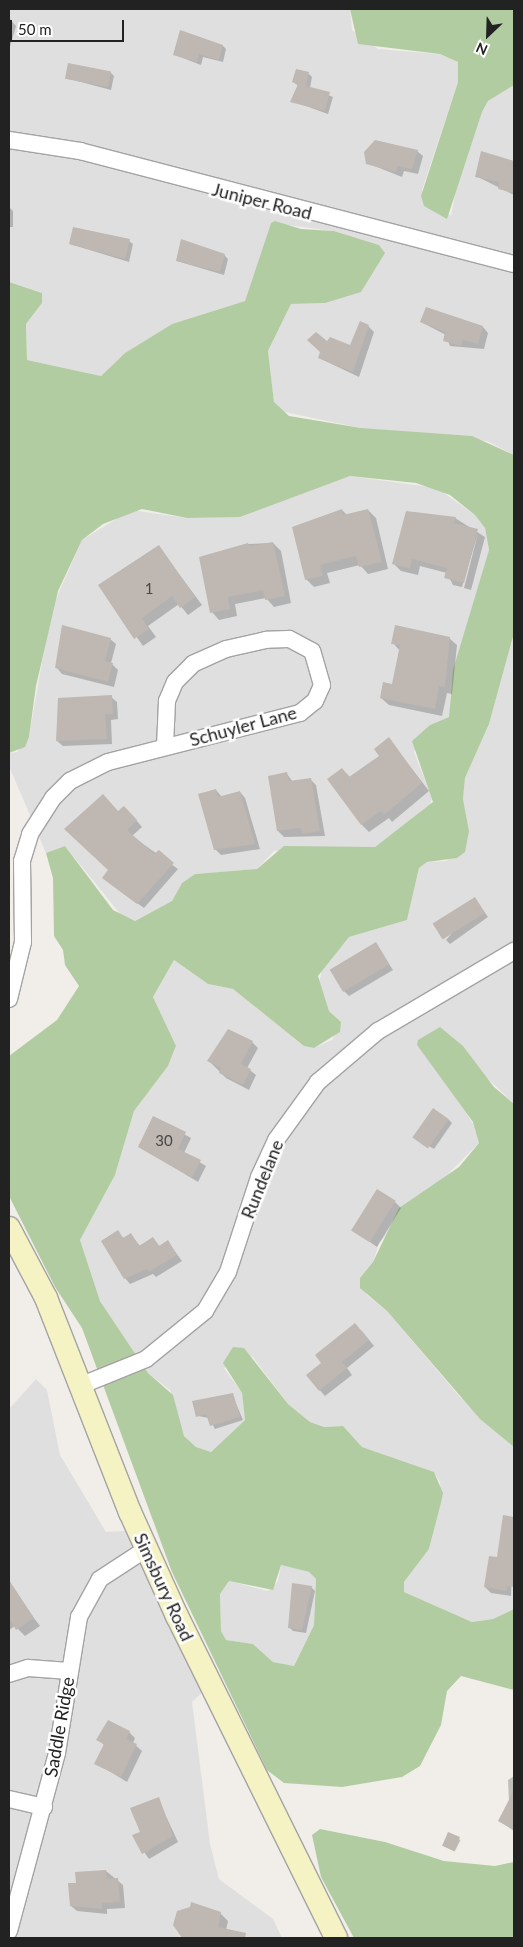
<!DOCTYPE html>
<style>
body{margin:0}
#map{position:relative;width:523px;height:1947px;overflow:hidden;background:#f1eee9;font-family:Lato,sans-serif}
div>[style]{position:absolute}
[style*='--x']{left:calc(var(--x)*1px);top:calc(var(--y)*1px);width:calc(var(--w)*1px);rotate:calc(var(--a)*1deg)}
.residential>*{inset:0;background:#e0dfdf}
.forest>*{inset:0;background:#b2cca2}
.shadow>*{inset:0;background:#0003;transform-origin:0 0}
.building>*{inset:0;background:#beb7b2;transform-origin:0 0}
.roads{filter:drop-shadow(1px 0 #a3a3a3) drop-shadow(-1px 0 #a3a3a3) drop-shadow(0 1px #a3a3a3) drop-shadow(0 -1px #a3a3a3)}
.street>*{height:16px;margin:-8px;padding:0 8px;transform-origin:8px;border-radius:8px;background:#fff}
.secondary>*{height:22px;margin:-11px;padding:0 11px;transform-origin:11px;border-radius:11px;background:#f5f3c4}
span{translate:-50% -50%;white-space:nowrap;text-align:center;line-height:1.15;-webkit-text-stroke:5px #fff;paint-order:stroke}
.number-label{font-size:15px;color:#494746}
.number-label span{-webkit-text-stroke-width:0}
.street-label{font-size:18px;color:#222}
.frame{position:absolute;inset:0;border:10px solid #222;pointer-events:none}
.north{position:absolute;left:463px;top:10px;width:50px;height:50px;-webkit-text-stroke:4px #fff;paint-order:stroke;rotate:204deg;font-size:14px;font-weight:700;line-height:20px;text-align:center;color:#222}
.north::after{content:'';display:block;margin:auto;width:18px;height:22px;background:#222;clip-path:polygon(50% 0,100% 100%,50% 72%,0 100%)}
.scale{position:absolute;left:10px;top:20px;width:114px;height:22px;box-sizing:border-box;border:2px solid #222;border-top:0;padding-left:6px;font-size:15px;line-height:18px;white-space:nowrap;color:#222;-webkit-text-stroke:4px #fff;paint-order:stroke}
</style>
<div id="map">
<div class="residential">
<div style="clip-path:polygon(9px 9px,350px 9px,352px 30px,378px 49px,440px 54px,458px 62px,458px 82px,422px 190px,451px 216px,459px 174px,482px 112px,488px 101px,514px 85px,514px 455px,487px 441px,361px 428px,280px 411px,274px 402px,268px 351px,291px 304px,325px 303px,379px 245px,334px 231px,271px 223px,245px 301px,172px 324px,125px 353px,101px 376px,27px 360px,26px 324px,42px 303px,42px 293px,9px 282px)"></div>
<div style="clip-path:polygon(350px 476px,437px 488px,475px 515px,485px 528px,489px 550px,451px 686px,449px 717px,430px 725px,414px 752px,432px 797px,430px 806px,375px 847px,274px 851px,257px 869px,195px 874px,182px 883px,172px 901px,135px 921px,121px 915px,65px 846px,46px 853px,9px 766px,9px 753px,17px 752px,29px 737px,51px 610px,82px 540px,131px 510px,187px 518px,229px 517px)"></div>
<div style="clip-path:polygon(514px 633px,514px 1104px,479px 1070px,452px 1090px,478px 1132px,479px 1143px,379px 1243px,373px 1262px,360px 1279px,367px 1295px,387px 1311px,459px 1396px,514px 1447px,514px 1609px,493px 1619px,472px 1622px,404px 1592px,404px 1582px,429px 1549px,441px 1503px,440px 1482px,434px 1472px,362px 1447px,343px 1426px,324px 1427px,310px 1422px,288px 1404px,252px 1356px,224px 1368px,242px 1393px,245px 1420px,211px 1452px,196px 1447px,184px 1436px,170px 1390px,148px 1373px,100px 1301px,80px 1240px,115px 1175px,134px 1111px,168px 1066px,176px 1047px,153px 997px,174px 960px,208px 984px,233px 989px,304px 1046px,314px 1048px,332px 1040px,341px 1022px,329px 1011px,318px 986px,323px 967px,349px 937px,407px 920px,419px 868px,427px 862px,447px 861px,469px 831px,463px 799px,465px 778px,489px 724px)"></div>
<div style="clip-path:polygon(36px 1379px,47px 1390px,60px 1455px,106px 1532px,137px 1530px,210px 1685px,192px 1702px,210px 1844px,219px 1879px,273px 1919px,282px 1938px,9px 1938px,9px 1409px)"></div>
<div style="clip-path:polygon(281px 1565px,309px 1572px,316px 1579px,314px 1625px,294px 1666px,273px 1662px,253px 1644px,225px 1640px,221px 1631px,220px 1594px,229px 1581px,268px 1591px,278px 1581px)"></div>
</div>
<div class="forest">
<div style="clip-path:polygon(350px 9px,514px 9px,514px 85px,488px 101px,482px 112px,447px 219px,424px 206px,421px 196px,458px 82px,458px 62px,440px 54px,358px 44px)"></div>
<div style="clip-path:polygon(evenodd,275px 221px,301px 229px,334px 231px,379px 245px,385px 253px,361px 292px,325px 303px,291px 304px,268px 351px,274px 402px,289px 416px,361px 428px,472px 436px,514px 455px,514px 633px,489px 724px,465px 778px,463px 799px,469px 831px,465px 852px,457px 858px,427px 862px,419px 868px,407px 920px,349px 937px,318px 976px,329px 1011px,341px 1022px,340px 1032px,314px 1048px,304px 1046px,233px 989px,208px 984px,174px 960px,153px 997px,176px 1046px,168px 1066px,134px 1111px,115px 1175px,80px 1240px,100px 1301px,148px 1373px,173px 1395px,184px 1436px,196px 1447px,211px 1452px,245px 1420px,242px 1393px,223px 1363px,233px 1347px,244px 1348px,288px 1404px,310px 1422px,324px 1427px,343px 1426px,362px 1447px,434px 1472px,443px 1493px,441px 1503px,429px 1549px,404px 1582px,404px 1592px,472px 1622px,493px 1619px,514px 1609px,514px 1690px,461px 1676px,447px 1691px,441px 1725px,420px 1766px,402px 1777px,342px 1787px,284px 1783px,267px 1770px,172px 1572px,82px 1328px,55px 1287px,9px 1196px,9px 1056px,57px 1020px,79px 986px,65px 965px,63px 950px,54px 936px,53px 878px,46px 853px,65px 846px,113px 910px,135px 921px,172px 901px,182px 883px,195px 874px,257px 869px,284px 846px,375px 847px,433px 802px,412px 741px,430px 725px,449px 717px,453px 670px,489px 550px,485px 528px,475px 515px,450px 495px,416px 483px,350px 476px,240px 517px,187px 518px,142px 509px,103px 524px,82px 540px,58px 591px,36px 686px,29px 737px,25px 747px,9px 753px,9px 282px,42px 293px,42px 303px,26px 324px,27px 360px,101px 376px,125px 353px,172px 324px,245px 301px,271px 223px,275px 221px,281px 1565px,309px 1572px,316px 1579px,314px 1625px,294px 1666px,273px 1662px,253px 1644px,226px 1640px,221px 1631px,220px 1594px,229px 1581px,273px 1590px,281px 1565px)"></div>
<div style="clip-path:polygon(440px 1027px,463px 1046px,494px 1087px,514px 1104px,514px 1447px,480px 1419px,387px 1311px,360px 1288px,360px 1278px,373px 1262px,399px 1208px,459px 1167px,479px 1143px,473px 1122px,417px 1045px,418px 1040px)"></div>
<div style="clip-path:polygon(320px 1829px,385px 1842px,444px 1861px,495px 1866px,514px 1862px,514px 1938px,354px 1938px,321px 1877px,312px 1835px)"></div>
</div>
<div class="shadow">
<div style="clip-path:polygon(9px 18px,16px 26px,9px 50px)"></div>
<div style="clip-path:polygon(223px 46px,226px 49px,223px 62px,203px 57px,201px 65px,175px 55px)"></div>
<div style="clip-path:polygon(110px 72px,114px 76px,111px 90px,66px 78px)"></div>
<div style="clip-path:polygon(309px 74px,312px 77px,310px 88px,333px 97px,328px 114px,292px 101px,299px 86px,293px 82px)"></div>
<div style="clip-path:polygon(417px 151px,423px 156px,418px 174px,404px 171px,402px 177px,367px 163px)"></div>
<div style="clip-path:polygon(482px 153px,514px 162px,514px 195px,476px 176px)"></div>
<div style="clip-path:polygon(9px 207px,13px 211px,13px 227px,9px 227px)"></div>
<div style="clip-path:polygon(129px 241px,133px 244px,129px 262px,70px 244px)"></div>
<div style="clip-path:polygon(224px 255px,228px 259px,224px 275px,177px 261px)"></div>
<div style="clip-path:polygon(421px 322px,483px 327px,488px 333px,484px 349px,450px 346px,446px 335px)"></div>
<div style="clip-path:polygon(368px 326px,374px 332px,359px 377px,319px 358px,328px 343px,351px 346px)"></div>
<div style="clip-path:polygon(342px 510px,347px 515px,368px 510px,376px 518px,388px 569px,368px 574px,360px 565px,327px 573px,330px 583px,314px 587px,306px 579px)"></div>
<div style="clip-path:polygon(455px 518px,485px 537px,471px 590px,464px 588px,478px 533px,462px 587px,453px 585px,447px 573px,420px 566px,418px 575px,401px 571px,394px 564px)"></div>
<div style="clip-path:polygon(273px 543px,281px 551px,291px 603px,274px 607px,266px 598px,235px 604px,237px 616px,219px 620px,212px 612px,248px 544px)"></div>
<div style="clip-path:polygon(159px 547px,202px 605px,188px 615px,179px 604px,148px 626px,156px 637px,143px 646px,100px 585px)"></div>
<div style="clip-path:polygon(63px 627px,110px 639px,116px 644px,111px 663px,118px 670px,114px 687px,62px 674px,57px 668px)"></div>
<div style="clip-path:polygon(449px 638px,457px 645px,452px 694px,447px 693px,442px 716px,389px 705px,381px 698px,393px 685px,400px 651px,393px 643px)"></div>
<div style="clip-path:polygon(111px 697px,117px 702px,118px 719px,111px 720px,112px 744px,63px 746px,57px 741px)"></div>
<div style="clip-path:polygon(389px 739px,429px 791px,392px 822px,389px 818px,369px 832px,362px 825px,342px 769px,351px 778px,381px 757px)"></div>
<div style="clip-path:polygon(287px 774px,293px 782px,310px 779px,316px 785px,325px 836px,284px 837px,278px 831px,269px 777px)"></div>
<div style="clip-path:polygon(216px 790px,222px 797px,240px 792px,245px 798px,260px 849px,221px 855px,215px 849px)"></div>
<div style="clip-path:polygon(119px 812px,130px 813px,142px 827px,132px 836px,178px 869px,144px 908px,109px 883px)"></div>
<div style="clip-path:polygon(478px 903px,488px 917px,450px 944px,446px 940px)"></div>
<div style="clip-path:polygon(376px 944px,393px 970px,349px 996px,343px 990px)"></div>
<div style="clip-path:polygon(252px 1042px,258px 1048px,247px 1068px,256px 1075px,249px 1090px,226px 1078px,209px 1061px)"></div>
<div style="clip-path:polygon(153px 1117px,191px 1138px,184px 1153px,206px 1166px,198px 1182px,139px 1146px)"></div>
<div style="clip-path:polygon(448px 1119px,452px 1123px,434px 1149px,415px 1138px)"></div>
<div style="clip-path:polygon(395px 1202px,401px 1208px,377px 1247px,353px 1230px)"></div>
<div style="clip-path:polygon(118px 1232px,123px 1238px,131px 1235px,140px 1246px,153px 1238px,160px 1247px,168px 1242px,182px 1261px,156px 1277px,153px 1274px,130px 1284px,125px 1278px)"></div>
<div style="clip-path:polygon(361px 1330px,374px 1346px,347px 1368px,352px 1375px,325px 1396px,307px 1376px)"></div>
<div style="clip-path:polygon(232px 1394px,243px 1420px,215px 1429px,209px 1418px,198px 1416px)"></div>
<div style="clip-path:polygon(504px 1517px,514px 1518px,511px 1596px,491px 1593px,485px 1587px,498px 1558px)"></div>
<div style="clip-path:polygon(9px 1585px,40px 1626px,25px 1636px,15px 1626px,9px 1630px)"></div>
<div style="clip-path:polygon(311px 1587px,315px 1591px,306px 1633px,293px 1631px,289px 1627px)"></div>
<div style="clip-path:polygon(129px 1732px,135px 1738px,133px 1743px,142px 1751px,127px 1782px,96px 1763px,105px 1746px,98px 1739px)"></div>
<div style="clip-path:polygon(514px 1776px,514px 1831px,499px 1821px,509px 1801px,508px 1780px)"></div>
<div style="clip-path:polygon(158px 1799px,178px 1842px,149px 1859px,133px 1836px,141px 1833px)"></div>
<div style="left:449px;top:1834px;width:13px;height:13px;rotate:27deg"></div>
<div style="clip-path:polygon(106px 1871px,123px 1885px,125px 1908px,107px 1909px,107px 1914px,77px 1911px,71px 1906px,77px 1884px)"></div>
<div style="clip-path:polygon(220px 1913px,228px 1921px,226px 1930px,242px 1938px,183px 1938px,175px 1925px)"></div>
</div>
<div class="building">
<div style="clip-path:polygon(180px 30px,223px 45px,219px 60px,199px 54px,197px 62px,173px 55px)"></div>
<div style="left:68px;top:63px;width:44px;height:16px;rotate:11deg"></div>
<div style="clip-path:polygon(296px 69px,309px 72px,306px 86px,330px 92px,325px 111px,290px 102px,298px 84px,292px 82px)"></div>
<div style="clip-path:polygon(375px 140px,418px 150px,412px 169px,398px 166px,396px 172px,366px 164px,364px 152px)"></div>
<div style="clip-path:polygon(481px 151px,514px 161px,514px 193px,498px 189px,499px 182px,475px 177px)"></div>
<div style="clip-path:polygon(73px 227px,130px 239px,125px 259px,69px 244px)"></div>
<div style="clip-path:polygon(181px 239px,225px 254px,220px 272px,176px 261px)"></div>
<div style="clip-path:polygon(426px 307px,483px 326px,478px 344px,463px 340px,461px 346px,443px 341px,445px 332px,420px 322px)"></div>
<div style="clip-path:polygon(360px 321px,369px 325px,353px 372px,318px 358px,320px 352px,307px 340px,316px 332px,327px 341px,330px 337px,350px 345px)"></div>
<div style="clip-path:polygon(342px 509px,343px 515px,368px 509px,382px 562px,359px 567px,356px 556px,320px 565px,323px 576px,305px 580px,292px 527px)"></div>
<div style="clip-path:polygon(406px 511px,456px 517px,454px 523px,478px 529px,464px 583px,444px 578px,447px 568px,412px 559px,410px 568px,392px 564px)"></div>
<div style="clip-path:polygon(273px 542px,285px 596px,265px 600px,263px 590px,228px 597px,230px 609px,210px 613px,199px 557px,248px 543px,249px 546px)"></div>
<div style="clip-path:polygon(159px 545px,195px 597px,180px 608px,172px 596px,142px 618px,149px 629px,134px 639px,98px 585px)"></div>
<div style="clip-path:polygon(62px 625px,111px 638px,105px 661px,113px 663px,108px 682px,55px 668px)"></div>
<div style="clip-path:polygon(395px 625px,450px 637px,445px 687px,439px 686px,435px 709px,380px 698px,383px 682px,392px 684px,400px 645px,391px 644px)"></div>
<div style="clip-path:polygon(112px 695px,113px 714px,105px 714px,107px 739px,56px 741px,58px 698px)"></div>
<div style="clip-path:polygon(389px 737px,422px 783px,384px 815px,381px 811px,361px 825px,327px 779px,342px 768px,349px 777px,379px 756px,374px 749px)"></div>
<div style="clip-path:polygon(287px 772px,289px 781px,311px 778px,320px 831px,302px 834px,301px 828px,277px 831px,268px 776px)"></div>
<div style="clip-path:polygon(216px 789px,218px 797px,240px 791px,255px 844px,214px 850px,198px 794px)"></div>
<div style="clip-path:polygon(103px 794px,118px 811px,124px 806px,137px 820px,127px 830px,154px 854px,159px 850px,174px 863px,137px 904px,102px 878px,108px 870px,64px 829px)"></div>
<div style="left:475px;top:897px;width:19px;height:50px;rotate:58deg"></div>
<div style="left:376px;top:942px;width:26px;height:54px;rotate:59deg"></div>
<div style="clip-path:polygon(228px 1029px,253px 1041px,241px 1064px,251px 1069px,243px 1085px,219px 1073px,221px 1068px,207px 1061px)"></div>
<div style="left:433px;top:1108px;width:19px;height:36px;rotate:35deg"></div>
<div style="clip-path:polygon(153px 1116px,186px 1132px,178px 1149px,201px 1160px,192px 1178px,138px 1147px)"></div>
<div style="left:377px;top:1189px;width:22px;height:49px;rotate:32deg"></div>
<div style="clip-path:polygon(118px 1230px,123px 1238px,131px 1233px,139px 1246px,153px 1237px,159px 1246px,168px 1240px,177px 1255px,149px 1272px,147px 1269px,124px 1279px,101px 1241px)"></div>
<div style="clip-path:polygon(355px 1323px,369px 1340px,342px 1362px,347px 1368px,319px 1391px,306px 1375px,321px 1363px,315px 1355px)"></div>
<div style="clip-path:polygon(233px 1393px,240px 1417px,210px 1426px,206px 1414px,196px 1417px,192px 1401px)"></div>
<div style="clip-path:polygon(503px 1515px,514px 1517px,514px 1587px,507px 1586px,506px 1591px,484px 1587px,489px 1556px,497px 1557px)"></div>
<div style="clip-path:polygon(9px 1580px,34px 1618px,16px 1630px,9px 1618px)"></div>
<div style="clip-path:polygon(292px 1583px,312px 1586px,302px 1630px,288px 1628px)"></div>
<div style="clip-path:polygon(108px 1720px,130px 1731px,126px 1739px,137px 1744px,121px 1777px,94px 1764px,104px 1744px,96px 1740px)"></div>
<div style="clip-path:polygon(514px 1790px,514px 1830px,498px 1821px)"></div>
<div style="clip-path:polygon(159px 1797px,173px 1836px,142px 1854px,132px 1835px,140px 1832px,130px 1808px)"></div>
<div style="left:448px;top:1832px;width:13px;height:15px;rotate:23deg"></div>
<div style="clip-path:polygon(106px 1870px,107px 1879px,118px 1878px,120px 1902px,102px 1903px,102px 1909px,70px 1906px,68px 1883px,76px 1883px,75px 1872px)"></div>
<div style="clip-path:polygon(191px 1902px,221px 1912px,218px 1927px,246px 1933px,245px 1938px,182px 1938px,173px 1925px,177px 1911px,190px 1907px)"></div>
</div>
<div class="roads">
<div class="street">
<div style="--x:9;--y:140;--w:72;--a:8.8"></div>
<div style="--x:80;--y:151;--w:448;--a:14.6"></div>
<div style="--x:9;--y:999;--w:59;--a:-76.2"></div>
<div style="--x:23;--y:942;--w:81;--a:-90.7"></div>
<div style="--x:22;--y:861;--w:28;--a:-73"></div>
<div style="--x:30;--y:834;--w:43;--a:-57.4"></div>
<div style="--x:53;--y:798;--w:24;--a:-45"></div>
<div style="--x:70;--y:781;--w:42;--a:-26.6"></div>
<div style="--x:108;--y:762;--w:198;--a:-14.3"></div>
<div style="--x:300;--y:713;--w:19;--a:-39"></div>
<div style="--x:315;--y:701;--w:17;--a:-66"></div>
<div style="--x:322;--y:685;--w:35;--a:-106"></div>
<div style="--x:312;--y:651;--w:26;--a:-152"></div>
<div style="--x:289;--y:639;--w:23;--a:178"></div>
<div style="--x:266;--y:640;--w:41;--a:167.3"></div>
<div style="--x:226;--y:649;--w:36;--a:156"></div>
<div style="--x:193;--y:664;--w:25;--a:135"></div>
<div style="--x:175;--y:682;--w:21;--a:113"></div>
<div style="--x:167;--y:701;--w:45;--a:92.5"></div>
<div style="--x:82;--y:1385;--w:69;--a:-22.1"></div>
<div style="--x:146;--y:1359;--w:76;--a:-39.1"></div>
<div style="--x:205;--y:1311;--w:45;--a:-59.5"></div>
<div style="--x:228;--y:1272;--w:100;--a:-71.9"></div>
<div style="--x:259;--y:1177;--w:41;--a:-65.3"></div>
<div style="--x:276;--y:1140;--w:72;--a:-54.1"></div>
<div style="--x:318;--y:1082;--w:79;--a:-40.4"></div>
<div style="--x:378;--y:1031;--w:158;--a:-30.5"></div>
<div style="--x:9;--y:1674;--w:20;--a:-18"></div>
<div style="--x:28;--y:1668;--w:41;--a:4.2"></div>
<div style="--x:9;--y:1799;--w:36;--a:13"></div>
<div style="--x:9;--y:1931;--w:184;--a:-74.9"></div>
<div style="--x:57;--y:1753;--w:138;--a:-80.8"></div>
<div style="--x:79;--y:1617;--w:43;--a:-61.1"></div>
<div style="--x:100;--y:1579;--w:55;--a:-33.1"></div>
</div>
<div class="secondary">
<div style="--x:9;--y:1228;--w:79;--a:62.1"></div>
<div style="--x:46;--y:1298;--w:230;--a:68.6"></div>
<div style="--x:130;--y:1512;--w:114;--a:65.7"></div>
<div style="--x:177;--y:1616;--w:359;--a:63.7"></div>
</div>
</div>
<div class="number-label">
<span style="left:149px;top:589px">1</span>
<span style="left:164px;top:1141px">30</span>
</div>
<div class="street-label">
<span style="left:262px;top:201px;rotate:14deg">Juniper Road</span>
<span style="left:243px;top:726px;rotate:-15deg">Schuyler Lane</span>
<span style="left:262px;top:1179px;rotate:-68deg">Rundelane</span>
<span style="left:164px;top:1587px;rotate:65deg">Simsbury Road</span>
<span style="left:59px;top:1727px;rotate:-80deg">Saddle Ridge</span>
</div>
<div class="frame"></div>
<div class="north">N</div>
<div class="scale">50 m</div>
</div>
